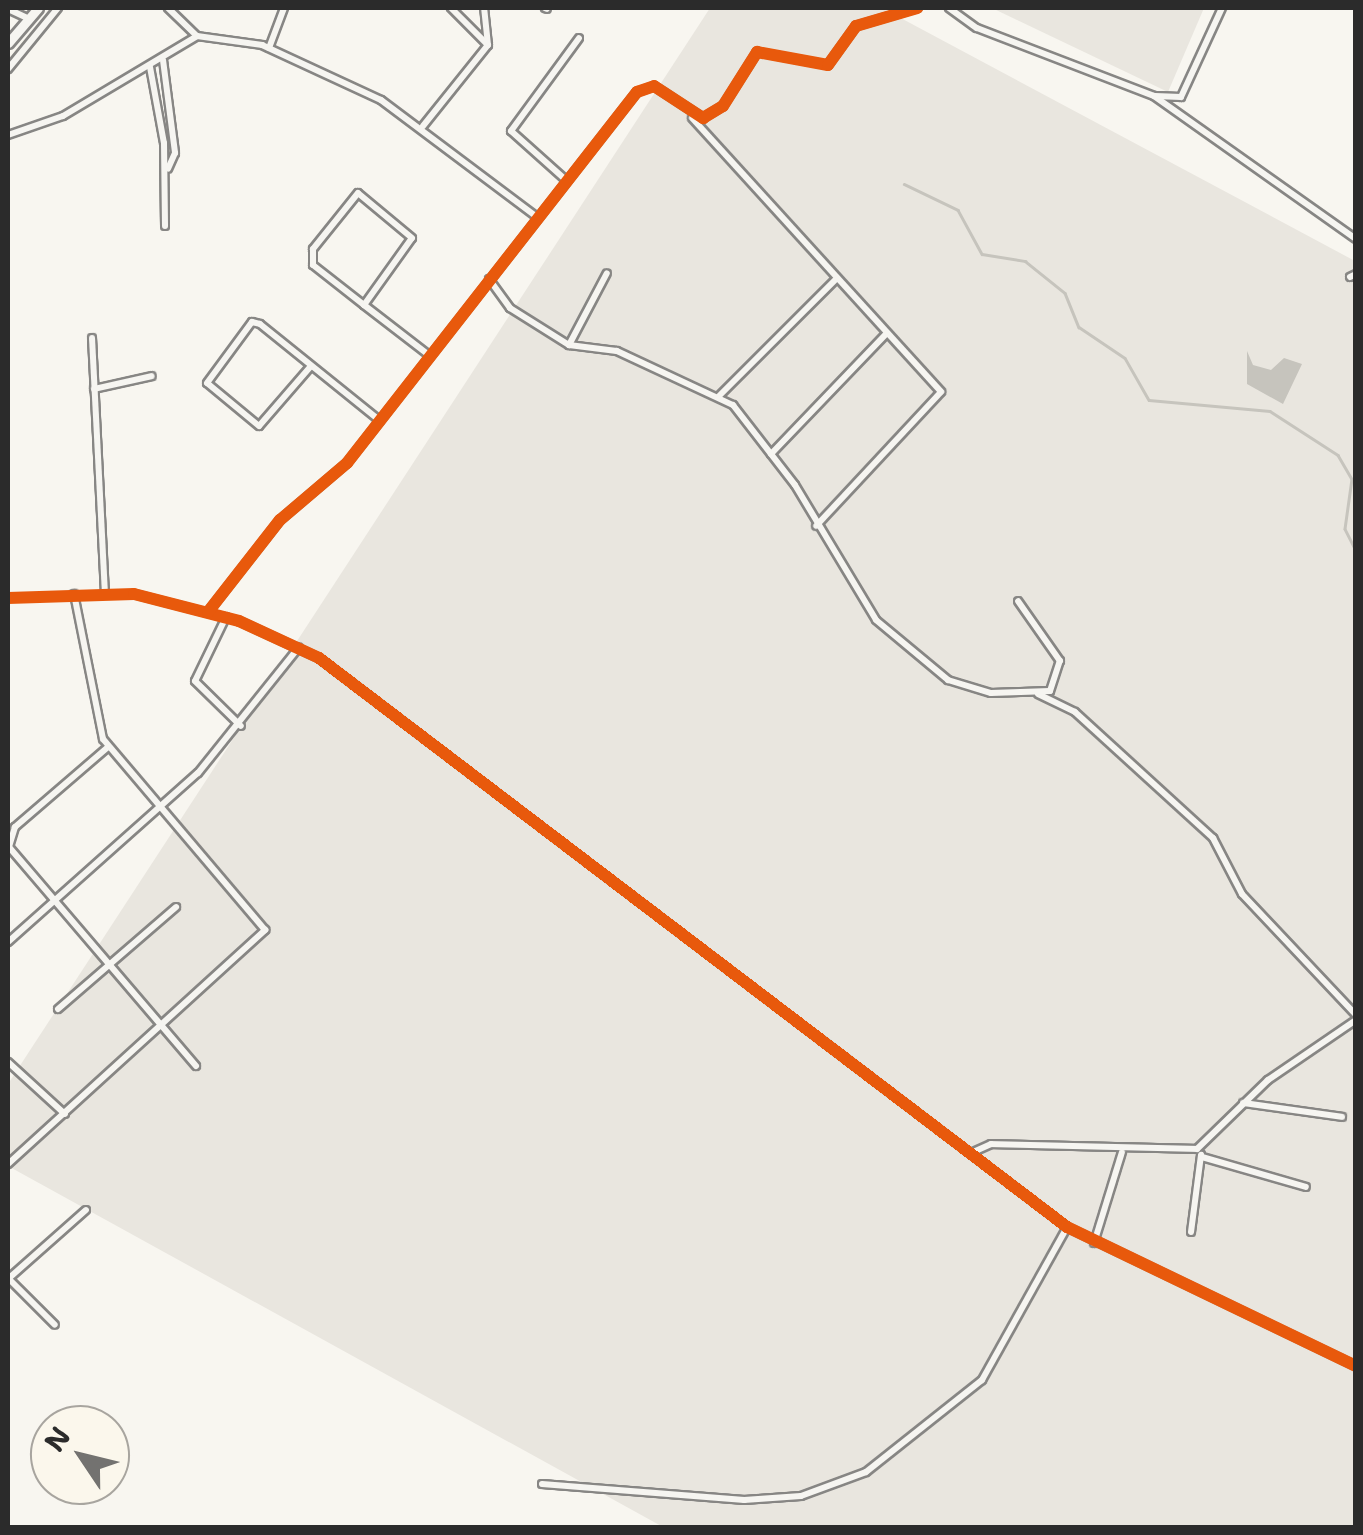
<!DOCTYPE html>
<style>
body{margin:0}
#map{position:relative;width:1363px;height:1535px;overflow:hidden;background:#f8f6f0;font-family:"Shantell Sans",sans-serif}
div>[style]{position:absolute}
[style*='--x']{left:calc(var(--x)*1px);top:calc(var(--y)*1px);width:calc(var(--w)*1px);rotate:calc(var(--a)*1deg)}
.built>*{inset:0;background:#e9e6df}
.water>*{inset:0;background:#c6c4bd}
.stream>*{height:2.5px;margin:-1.25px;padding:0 1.25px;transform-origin:1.25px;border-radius:1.25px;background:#c6c4bd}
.roads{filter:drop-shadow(2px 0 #878684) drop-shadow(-2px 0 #878684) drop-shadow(0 2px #878684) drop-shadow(0 -2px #878684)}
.street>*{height:6px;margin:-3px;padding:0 3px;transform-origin:3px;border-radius:3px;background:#f6f5f1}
.secondary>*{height:9px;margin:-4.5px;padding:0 4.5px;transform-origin:4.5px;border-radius:4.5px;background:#f6f5f1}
.cycleway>*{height:12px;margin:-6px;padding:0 6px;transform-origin:6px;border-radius:6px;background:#e8590c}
span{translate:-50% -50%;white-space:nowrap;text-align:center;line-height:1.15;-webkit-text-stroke:9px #fbf7ec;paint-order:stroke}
.frame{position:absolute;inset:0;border:10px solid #2b2b2b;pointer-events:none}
.north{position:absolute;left:30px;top:1405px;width:100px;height:100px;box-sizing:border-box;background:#fbf7ec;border:2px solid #a8a59f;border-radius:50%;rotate:305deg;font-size:28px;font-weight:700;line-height:40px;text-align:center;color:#2b2b2b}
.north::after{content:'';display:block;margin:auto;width:35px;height:45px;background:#737270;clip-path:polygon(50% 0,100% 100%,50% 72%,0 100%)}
</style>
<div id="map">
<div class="built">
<div style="clip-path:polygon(710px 8px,882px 8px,1355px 261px,1355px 1527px,663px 1527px,8px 1166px,8px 1084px)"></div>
<div style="clip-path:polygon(992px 8px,1204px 8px,1168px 92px)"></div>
</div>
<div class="water">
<div style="clip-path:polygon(1247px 351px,1253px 365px,1271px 370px,1284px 358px,1302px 364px,1283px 404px,1247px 384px)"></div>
</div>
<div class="stream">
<div style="--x:904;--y:184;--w:60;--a:25.7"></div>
<div style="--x:958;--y:210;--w:50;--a:61.4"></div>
<div style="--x:982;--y:254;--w:44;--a:9.2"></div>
<div style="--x:1025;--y:261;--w:51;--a:38.7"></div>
<div style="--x:1065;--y:293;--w:37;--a:68"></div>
<div style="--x:1079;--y:327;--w:55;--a:34"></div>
<div style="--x:1125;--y:358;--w:48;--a:60.3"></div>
<div style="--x:1149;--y:400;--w:121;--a:5.2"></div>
<div style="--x:1270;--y:411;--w:81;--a:32.9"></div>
<div style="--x:1338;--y:455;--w:28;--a:60"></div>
<div style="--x:1352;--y:479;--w:50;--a:98"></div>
<div style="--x:1345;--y:529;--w:25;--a:63"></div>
</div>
<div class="roads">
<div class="street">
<div style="--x:168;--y:8;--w:40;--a:44"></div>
<div style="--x:197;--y:36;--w:66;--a:7.9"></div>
<div style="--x:262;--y:45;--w:131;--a:24.8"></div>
<div style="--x:381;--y:100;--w:196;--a:36.9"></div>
<div style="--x:451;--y:8;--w:52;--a:45"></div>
<div style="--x:545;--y:8;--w:2;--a:27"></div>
<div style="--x:949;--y:8;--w:34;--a:36"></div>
<div style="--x:977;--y:28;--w:190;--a:21"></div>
<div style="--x:1154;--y:96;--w:247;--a:35.3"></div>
<div style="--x:8;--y:9;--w:23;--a:25"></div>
<div style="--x:269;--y:48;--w:43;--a:-69.4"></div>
<div style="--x:163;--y:60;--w:94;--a:82.6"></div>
<div style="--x:175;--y:153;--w:17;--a:114"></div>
<div style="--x:150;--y:67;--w:77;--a:79.6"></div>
<div style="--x:164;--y:143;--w:83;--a:89.3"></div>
<div style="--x:8;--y:69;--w:79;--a:-50.7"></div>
<div style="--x:1155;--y:96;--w:26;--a:2"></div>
<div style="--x:1181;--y:97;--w:98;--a:-65.3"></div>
<div style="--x:692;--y:118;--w:370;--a:47.7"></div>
<div style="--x:941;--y:392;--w:183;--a:133"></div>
<div style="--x:423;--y:126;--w:104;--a:-51.3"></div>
<div style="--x:488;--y:45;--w:37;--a:-96"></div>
<div style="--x:8;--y:135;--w:58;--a:-19.1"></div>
<div style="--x:63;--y:116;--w:156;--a:-30.8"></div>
<div style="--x:567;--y:181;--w:75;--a:-138.2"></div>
<div style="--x:511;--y:131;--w:115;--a:-53.8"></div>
<div style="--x:1350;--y:277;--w:7;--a:-27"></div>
<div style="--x:489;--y:279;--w:36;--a:54"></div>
<div style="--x:510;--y:308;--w:70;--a:32.1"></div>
<div style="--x:569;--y:345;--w:48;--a:7.1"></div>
<div style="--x:617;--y:351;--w:128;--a:25"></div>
<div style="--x:733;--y:405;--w:101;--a:52.2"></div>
<div style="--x:795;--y:485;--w:157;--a:59"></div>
<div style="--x:876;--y:620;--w:94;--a:39.8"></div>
<div style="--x:948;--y:680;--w:45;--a:16.8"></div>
<div style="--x:991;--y:693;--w:59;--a:-1.9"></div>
<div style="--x:1050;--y:691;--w:32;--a:-72"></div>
<div style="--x:1060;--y:661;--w:73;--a:-125"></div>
<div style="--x:364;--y:305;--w:82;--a:-54.4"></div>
<div style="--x:412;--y:238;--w:70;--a:-140.2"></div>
<div style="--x:358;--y:193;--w:72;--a:128.8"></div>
<div style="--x:313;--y:249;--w:16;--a:90"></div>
<div style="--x:313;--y:265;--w:65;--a:38.1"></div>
<div style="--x:364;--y:305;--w:82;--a:37.6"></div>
<div style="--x:92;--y:338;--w:255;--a:87.1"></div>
<div style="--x:569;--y:345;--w:81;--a:-62.2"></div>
<div style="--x:311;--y:366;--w:79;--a:130.9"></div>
<div style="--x:259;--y:426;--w:67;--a:-140.4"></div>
<div style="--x:207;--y:383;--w:76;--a:-53.6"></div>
<div style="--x:252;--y:322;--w:8;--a:14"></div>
<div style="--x:260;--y:324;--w:154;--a:38.9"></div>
<div style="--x:94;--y:389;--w:59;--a:-12.6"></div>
<div style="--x:719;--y:396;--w:164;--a:-45"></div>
<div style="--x:771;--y:454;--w:166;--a:-46.2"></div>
<div style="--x:8;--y:598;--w:126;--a:-1.8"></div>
<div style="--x:134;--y:594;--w:108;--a:14.4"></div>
<div style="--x:239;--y:621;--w:88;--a:24.8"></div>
<div style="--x:319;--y:658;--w:940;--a:37.26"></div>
<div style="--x:1067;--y:1227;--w:321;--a:25.7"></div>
<div style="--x:208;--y:612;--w:117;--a:-52"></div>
<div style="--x:280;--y:520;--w:88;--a:-40.4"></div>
<div style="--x:347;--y:463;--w:471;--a:-52"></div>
<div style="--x:637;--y:92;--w:18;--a:-19"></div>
<div style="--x:654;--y:86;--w:59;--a:33.1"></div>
<div style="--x:703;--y:118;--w:23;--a:-31"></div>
<div style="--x:723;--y:106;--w:64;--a:-57.8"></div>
<div style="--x:757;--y:52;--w:72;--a:10.4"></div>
<div style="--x:828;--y:65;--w:48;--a:-54.3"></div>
<div style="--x:856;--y:26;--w:64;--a:-16.4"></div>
<div style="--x:226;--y:617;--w:71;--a:115.8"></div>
<div style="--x:195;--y:681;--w:64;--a:44.4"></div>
<div style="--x:1038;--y:694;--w:41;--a:25.9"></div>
<div style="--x:1075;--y:712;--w:187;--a:42.4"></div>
<div style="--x:1213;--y:838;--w:63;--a:62.6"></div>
<div style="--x:1242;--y:894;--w:166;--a:46.7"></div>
<div style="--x:108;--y:747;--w:123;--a:139.3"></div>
<div style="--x:15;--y:827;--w:21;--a:107"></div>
<div style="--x:9;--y:847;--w:288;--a:49.5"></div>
<div style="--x:8;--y:942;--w:254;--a:-41.7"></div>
<div style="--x:198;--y:773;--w:161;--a:-51.3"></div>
<div style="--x:58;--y:1009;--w:156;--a:-40.8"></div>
<div style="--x:8;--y:1062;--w:77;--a:42.4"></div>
<div style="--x:1243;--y:1103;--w:100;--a:8"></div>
<div style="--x:971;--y:1153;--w:22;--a:-24"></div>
<div style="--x:991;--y:1144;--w:206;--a:1.4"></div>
<div style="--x:1197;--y:1149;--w:99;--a:-44.2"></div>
<div style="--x:1268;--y:1080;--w:107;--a:-34.3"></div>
<div style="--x:1202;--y:1157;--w:108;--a:16.1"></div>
<div style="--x:8;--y:1164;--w:348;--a:-42.3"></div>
<div style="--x:265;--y:930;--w:250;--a:-130.3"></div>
<div style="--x:103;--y:739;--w:148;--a:-101.3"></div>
<div style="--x:1191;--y:1232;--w:78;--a:-82.6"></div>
<div style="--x:1094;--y:1243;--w:95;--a:-72.9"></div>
<div style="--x:8;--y:1278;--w:66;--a:45"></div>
<div style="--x:8;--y:1279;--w:104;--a:-41.5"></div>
<div style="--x:542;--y:1484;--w:203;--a:4.5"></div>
<div style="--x:744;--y:1500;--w:57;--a:-4"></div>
<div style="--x:801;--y:1496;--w:69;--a:-20.3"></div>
<div style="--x:866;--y:1472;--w:148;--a:-38.4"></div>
<div style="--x:982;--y:1380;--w:175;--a:-60.9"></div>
</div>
<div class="secondary">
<div style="--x:8;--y:43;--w:46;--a:-49.4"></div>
</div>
</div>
<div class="cycleway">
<div style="--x:8;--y:598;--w:126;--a:-1.8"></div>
<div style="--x:134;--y:594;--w:108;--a:14.4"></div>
<div style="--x:239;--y:621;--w:88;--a:24.8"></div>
<div style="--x:319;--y:658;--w:940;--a:37.26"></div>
<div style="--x:1067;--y:1227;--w:321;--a:25.7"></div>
<div style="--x:208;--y:612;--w:117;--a:-52"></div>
<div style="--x:280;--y:520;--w:88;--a:-40.4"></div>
<div style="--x:347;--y:463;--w:471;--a:-52"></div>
<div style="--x:637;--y:92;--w:18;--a:-19"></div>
<div style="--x:654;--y:86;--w:59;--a:33.1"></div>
<div style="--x:703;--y:118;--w:23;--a:-31"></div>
<div style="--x:723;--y:106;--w:64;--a:-57.8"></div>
<div style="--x:757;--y:52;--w:72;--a:10.4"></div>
<div style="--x:828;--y:65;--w:48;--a:-54.3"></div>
<div style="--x:856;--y:26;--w:64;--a:-16.4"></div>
</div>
<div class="frame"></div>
<div class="north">N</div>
</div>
